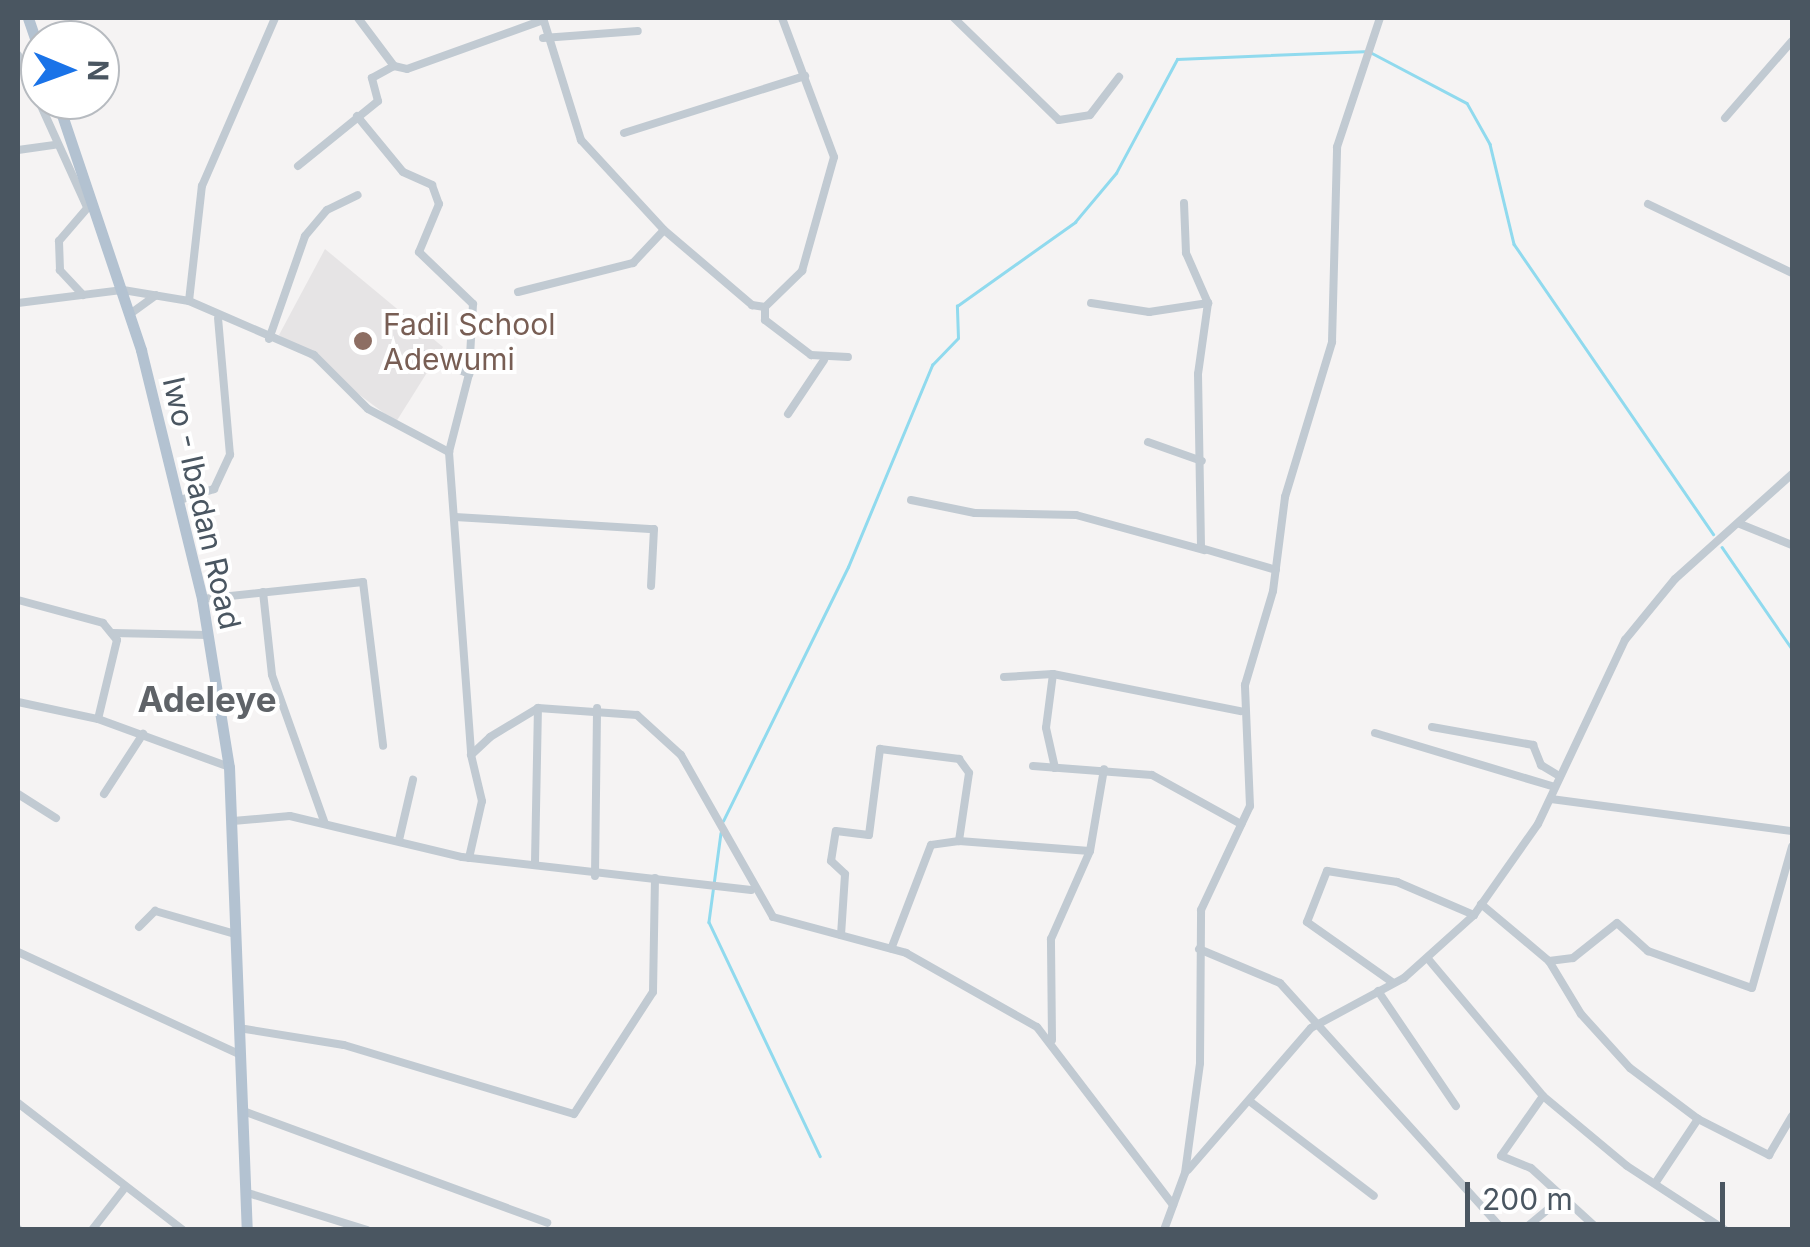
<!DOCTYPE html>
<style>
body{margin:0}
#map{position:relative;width:1810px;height:1247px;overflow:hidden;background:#f5f3f3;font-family:Inter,sans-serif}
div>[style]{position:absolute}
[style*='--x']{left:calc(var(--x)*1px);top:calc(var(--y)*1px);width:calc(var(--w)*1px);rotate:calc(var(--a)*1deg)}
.education>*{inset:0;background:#e6e4e5}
.stream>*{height:2.5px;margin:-1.25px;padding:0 1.25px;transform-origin:1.25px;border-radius:1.25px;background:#90daee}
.minor>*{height:8px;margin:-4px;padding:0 4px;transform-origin:4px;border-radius:4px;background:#c1cad2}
.primary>*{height:11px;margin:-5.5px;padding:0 5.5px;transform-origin:5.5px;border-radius:5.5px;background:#b3c2d1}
.dots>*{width:28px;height:28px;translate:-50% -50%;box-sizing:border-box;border:5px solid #fff;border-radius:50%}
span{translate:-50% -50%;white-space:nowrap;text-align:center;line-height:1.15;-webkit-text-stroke:8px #fff;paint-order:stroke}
.education-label{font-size:30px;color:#785e54}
.left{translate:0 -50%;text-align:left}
.street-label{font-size:30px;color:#4a5661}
.quarter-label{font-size:35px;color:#5f6368;font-weight:700}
.frame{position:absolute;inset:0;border:20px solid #4a5661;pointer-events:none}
.north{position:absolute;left:20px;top:20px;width:100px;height:100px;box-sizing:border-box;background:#fff;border:2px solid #b7bbc0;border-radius:50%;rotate:91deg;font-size:28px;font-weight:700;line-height:40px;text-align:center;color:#4a5661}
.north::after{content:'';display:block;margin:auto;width:35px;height:45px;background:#1a73e8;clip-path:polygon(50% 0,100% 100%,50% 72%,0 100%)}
.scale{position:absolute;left:1465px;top:1182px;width:260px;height:45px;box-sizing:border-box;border:5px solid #4a5661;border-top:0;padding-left:12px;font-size:30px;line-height:35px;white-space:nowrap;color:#4a5661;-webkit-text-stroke:8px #fff;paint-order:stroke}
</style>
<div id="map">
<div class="education">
<div style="clip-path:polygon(325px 249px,443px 347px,396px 422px,279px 335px)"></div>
</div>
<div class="stream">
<div style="--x:1372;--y:53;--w:107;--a:27.8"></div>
<div style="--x:1467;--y:103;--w:47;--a:60.7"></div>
<div style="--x:1490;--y:144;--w:103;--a:76.5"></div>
<div style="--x:1514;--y:244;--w:352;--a:55.5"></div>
<div style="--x:1722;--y:547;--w:124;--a:55.5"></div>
<div style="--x:723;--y:821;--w:283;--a:-63.8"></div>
<div style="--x:848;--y:567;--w:219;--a:-67.4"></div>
<div style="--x:932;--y:365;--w:37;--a:-46"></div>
<div style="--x:958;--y:338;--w:32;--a:-92"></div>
<div style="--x:957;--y:306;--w:145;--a:-35.4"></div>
<div style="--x:1075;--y:222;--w:64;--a:-50.1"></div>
<div style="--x:1116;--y:173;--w:129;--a:-61.8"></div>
<div style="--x:1177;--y:59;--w:187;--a:-2.4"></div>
<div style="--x:721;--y:833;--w:90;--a:97.7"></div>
<div style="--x:709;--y:922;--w:259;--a:64.6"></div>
</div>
<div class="minor">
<div style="--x:358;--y:18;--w:60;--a:53.1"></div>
<div style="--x:394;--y:66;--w:13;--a:13"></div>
<div style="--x:407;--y:69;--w:145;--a:-19.8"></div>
<div style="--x:543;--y:18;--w:128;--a:72.7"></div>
<div style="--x:581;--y:140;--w:122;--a:47.3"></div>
<div style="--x:664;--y:230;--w:116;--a:40.4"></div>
<div style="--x:752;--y:305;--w:13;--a:9"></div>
<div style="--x:765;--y:307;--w:52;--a:-44.2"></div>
<div style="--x:802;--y:271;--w:118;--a:-74.3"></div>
<div style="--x:834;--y:157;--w:148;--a:-110.5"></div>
<div style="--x:954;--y:18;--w:146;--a:44.2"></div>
<div style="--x:1059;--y:120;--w:31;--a:-9"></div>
<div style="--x:1090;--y:115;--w:48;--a:-52.7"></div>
<div style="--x:543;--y:38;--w:95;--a:-4.2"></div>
<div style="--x:18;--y:55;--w:167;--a:65.6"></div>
<div style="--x:357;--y:116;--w:72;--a:50.6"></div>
<div style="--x:403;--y:172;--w:32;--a:24"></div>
<div style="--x:432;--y:185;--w:20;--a:70"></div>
<div style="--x:439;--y:204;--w:52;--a:112.6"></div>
<div style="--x:419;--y:252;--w:75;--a:43.9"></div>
<div style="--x:473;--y:304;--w:70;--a:93.3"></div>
<div style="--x:469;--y:374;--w:81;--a:104.4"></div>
<div style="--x:449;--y:452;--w:303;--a:85.8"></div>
<div style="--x:1725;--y:118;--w:102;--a:-49"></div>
<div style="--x:624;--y:133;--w:190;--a:-17.5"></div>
<div style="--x:18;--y:150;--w:37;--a:-8"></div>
<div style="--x:298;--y:166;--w:103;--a:-39.1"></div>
<div style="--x:378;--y:101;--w:24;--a:-105"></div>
<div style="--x:372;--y:78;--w:25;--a:-29"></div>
<div style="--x:1184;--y:203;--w:50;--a:87.7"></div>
<div style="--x:1186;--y:253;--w:55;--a:66.3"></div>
<div style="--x:1208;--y:303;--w:72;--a:98"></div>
<div style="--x:1198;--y:374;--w:174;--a:89"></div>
<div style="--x:1201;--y:548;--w:78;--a:16.3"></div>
<div style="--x:1648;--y:204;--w:160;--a:25.6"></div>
<div style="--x:518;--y:292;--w:119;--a:-14.2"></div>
<div style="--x:633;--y:263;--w:45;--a:-46.8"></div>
<div style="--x:83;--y:295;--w:34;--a:-133"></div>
<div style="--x:60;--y:270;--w:29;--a:-92"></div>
<div style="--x:59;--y:241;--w:46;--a:-49.4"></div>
<div style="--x:189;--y:301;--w:116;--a:-83.6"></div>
<div style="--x:202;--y:186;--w:183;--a:-66.5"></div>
<div style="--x:18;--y:303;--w:106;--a:-7.1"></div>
<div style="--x:123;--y:290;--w:67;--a:9.5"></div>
<div style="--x:189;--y:301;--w:136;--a:23.4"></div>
<div style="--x:314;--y:355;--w:76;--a:45"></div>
<div style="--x:368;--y:409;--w:92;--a:28"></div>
<div style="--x:1091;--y:303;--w:59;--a:8.8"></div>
<div style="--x:1149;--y:312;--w:60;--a:-8.7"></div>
<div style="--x:765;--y:307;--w:13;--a:90"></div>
<div style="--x:765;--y:320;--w:58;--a:37.3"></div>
<div style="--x:811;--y:355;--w:37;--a:3"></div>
<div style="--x:130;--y:314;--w:32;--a:-36"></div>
<div style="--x:269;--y:339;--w:109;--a:-70.7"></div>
<div style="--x:305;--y:236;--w:34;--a:-50"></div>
<div style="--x:327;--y:210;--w:34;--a:-26"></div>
<div style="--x:418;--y:352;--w:56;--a:23.3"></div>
<div style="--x:788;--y:414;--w:65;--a:-56.3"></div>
<div style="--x:1148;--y:442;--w:57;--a:19.4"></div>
<div style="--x:180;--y:500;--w:36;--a:-18"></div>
<div style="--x:214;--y:489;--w:38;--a:-65"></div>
<div style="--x:230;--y:455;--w:137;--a:-95"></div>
<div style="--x:911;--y:500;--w:65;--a:11.5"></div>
<div style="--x:975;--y:513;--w:101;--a:1.1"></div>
<div style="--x:1076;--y:515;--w:133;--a:15.3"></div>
<div style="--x:455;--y:517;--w:199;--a:3.5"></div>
<div style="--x:654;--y:529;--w:57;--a:93"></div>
<div style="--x:1740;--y:524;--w:56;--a:22"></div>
<div style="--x:263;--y:592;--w:83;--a:83.8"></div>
<div style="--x:272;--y:675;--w:158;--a:70.4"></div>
<div style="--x:202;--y:599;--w:162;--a:-6"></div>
<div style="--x:363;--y:582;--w:165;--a:83"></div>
<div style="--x:18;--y:600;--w:88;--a:15.1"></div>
<div style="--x:103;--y:623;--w:22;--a:51"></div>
<div style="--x:117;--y:640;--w:81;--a:103.5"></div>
<div style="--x:112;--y:633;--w:96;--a:1.2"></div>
<div style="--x:1053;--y:674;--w:54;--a:97.4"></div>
<div style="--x:1046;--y:728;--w:41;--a:77.3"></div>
<div style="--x:1004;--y:677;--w:49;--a:-3.5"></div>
<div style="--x:1053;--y:674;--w:191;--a:11.2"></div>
<div style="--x:18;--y:702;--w:82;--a:12"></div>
<div style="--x:98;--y:719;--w:140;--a:20.1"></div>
<div style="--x:1432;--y:727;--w:103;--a:10.1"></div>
<div style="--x:1533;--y:745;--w:22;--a:68"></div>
<div style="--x:1541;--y:765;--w:21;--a:31"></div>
<div style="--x:1375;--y:733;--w:188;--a:16.7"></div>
<div style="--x:1033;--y:766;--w:119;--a:4.3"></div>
<div style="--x:1152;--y:775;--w:102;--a:28.8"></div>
<div style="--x:18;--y:794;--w:45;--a:32.3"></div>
<div style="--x:104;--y:794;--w:72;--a:-57"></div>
<div style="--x:1551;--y:799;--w:243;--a:7.6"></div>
<div style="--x:233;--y:821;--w:57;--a:-5"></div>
<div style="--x:290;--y:816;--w:177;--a:13.4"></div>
<div style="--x:462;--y:857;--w:291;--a:6.5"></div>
<div style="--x:399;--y:840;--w:62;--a:-76.9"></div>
<div style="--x:959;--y:841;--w:131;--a:4.4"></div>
<div style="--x:1090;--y:851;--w:83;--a:-80.3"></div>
<div style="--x:469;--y:858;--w:58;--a:-77.2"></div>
<div style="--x:482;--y:801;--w:47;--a:-103.4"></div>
<div style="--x:471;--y:755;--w:26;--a:-43"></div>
<div style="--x:490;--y:737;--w:56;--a:-31.1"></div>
<div style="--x:538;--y:708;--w:99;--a:4"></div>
<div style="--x:637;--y:715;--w:59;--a:42.3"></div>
<div style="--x:681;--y:755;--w:186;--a:60.4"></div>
<div style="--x:773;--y:917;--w:138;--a:15.1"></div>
<div style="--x:906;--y:953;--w:150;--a:29.5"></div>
<div style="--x:1037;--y:1027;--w:224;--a:52.6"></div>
<div style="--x:535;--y:862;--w:154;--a:-88.9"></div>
<div style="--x:595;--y:876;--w:168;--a:-89.3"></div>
<div style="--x:1481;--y:904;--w:89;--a:40"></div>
<div style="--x:1549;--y:961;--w:62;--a:58.9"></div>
<div style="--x:1581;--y:1014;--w:73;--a:47.8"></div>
<div style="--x:1630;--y:1068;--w:85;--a:36.9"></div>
<div style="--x:1698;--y:1119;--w:80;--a:26.9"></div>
<div style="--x:1769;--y:1155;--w:45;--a:-59.5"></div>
<div style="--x:139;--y:927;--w:23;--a:-45"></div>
<div style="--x:155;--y:911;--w:83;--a:16"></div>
<div style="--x:841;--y:935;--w:61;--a:-86.2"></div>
<div style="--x:845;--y:874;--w:19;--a:-137"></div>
<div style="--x:831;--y:861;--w:30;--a:-81"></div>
<div style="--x:836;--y:831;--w:33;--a:7"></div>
<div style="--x:869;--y:835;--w:87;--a:-82.7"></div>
<div style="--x:880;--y:749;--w:80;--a:7.2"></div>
<div style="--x:959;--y:759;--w:17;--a:54"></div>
<div style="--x:969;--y:773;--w:69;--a:98.4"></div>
<div style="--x:959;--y:841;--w:28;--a:172"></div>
<div style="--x:931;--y:845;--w:111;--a:111"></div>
<div style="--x:1199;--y:949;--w:88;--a:22.8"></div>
<div style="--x:1280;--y:983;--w:333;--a:47.9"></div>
<div style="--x:18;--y:952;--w:246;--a:24.8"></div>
<div style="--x:1429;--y:960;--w:177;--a:50"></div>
<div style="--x:1543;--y:1096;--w:109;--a:39.8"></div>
<div style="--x:1627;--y:1166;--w:117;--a:33.1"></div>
<div style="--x:1549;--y:961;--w:24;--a:-7"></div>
<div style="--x:1573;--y:958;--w:56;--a:-38.5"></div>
<div style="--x:1617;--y:923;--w:42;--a:42.1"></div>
<div style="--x:1648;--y:951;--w:110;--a:19.6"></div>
<div style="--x:1752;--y:988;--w:147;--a:-74.2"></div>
<div style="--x:1392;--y:982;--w:104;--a:-144.8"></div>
<div style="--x:1307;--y:922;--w:55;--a:-68.6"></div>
<div style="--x:1327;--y:871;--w:71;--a:8.9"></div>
<div style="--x:1397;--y:882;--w:84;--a:23.2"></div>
<div style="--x:1378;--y:991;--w:139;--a:55.9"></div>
<div style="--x:245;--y:1029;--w:100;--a:9.2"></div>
<div style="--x:344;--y:1045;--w:240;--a:16.7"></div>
<div style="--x:574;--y:1114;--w:145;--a:-57.1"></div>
<div style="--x:653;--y:992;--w:114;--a:-89"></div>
<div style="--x:1052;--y:1040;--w:101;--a:-90.6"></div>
<div style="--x:1051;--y:939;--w:96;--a:-66.1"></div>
<div style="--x:1543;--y:1096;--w:73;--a:125"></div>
<div style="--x:1501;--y:1156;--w:32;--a:22"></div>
<div style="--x:1531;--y:1168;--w:92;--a:42.4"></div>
<div style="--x:18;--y:1103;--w:208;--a:37.6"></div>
<div style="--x:1252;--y:1103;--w:153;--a:37.3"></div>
<div style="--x:246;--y:1112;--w:321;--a:20.2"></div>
<div style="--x:1188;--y:1170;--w:188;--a:-49.1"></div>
<div style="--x:1311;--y:1028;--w:106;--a:-28.3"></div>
<div style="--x:1404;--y:978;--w:94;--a:-42"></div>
<div style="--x:1474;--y:915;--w:111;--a:-54.9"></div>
<div style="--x:1538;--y:824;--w:204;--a:-64.7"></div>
<div style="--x:1625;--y:640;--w:79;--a:-50.7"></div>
<div style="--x:1675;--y:579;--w:157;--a:-41.9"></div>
<div style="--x:1656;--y:1182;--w:76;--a:-56.3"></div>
<div style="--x:248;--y:1193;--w:125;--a:17.3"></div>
<div style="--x:18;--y:1229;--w:1;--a:90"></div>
<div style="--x:92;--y:1230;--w:51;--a:-52.2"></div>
<div style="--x:1164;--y:1230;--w:61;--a:-69.8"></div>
<div style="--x:1185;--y:1173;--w:111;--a:-82.2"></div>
<div style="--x:1200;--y:1063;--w:153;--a:-89.6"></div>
<div style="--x:1201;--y:910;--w:115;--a:-64.8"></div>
<div style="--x:1250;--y:806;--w:121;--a:-92.4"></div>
<div style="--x:1245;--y:685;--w:98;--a:-73.4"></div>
<div style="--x:1273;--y:591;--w:95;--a:-82.7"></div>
<div style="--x:1285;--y:497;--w:162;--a:-73.1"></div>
<div style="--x:1332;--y:342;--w:195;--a:-88.5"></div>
<div style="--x:1337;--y:147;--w:136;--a:-71.6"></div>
<div style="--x:1523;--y:1230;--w:52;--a:-39.5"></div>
</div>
<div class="primary">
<div style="--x:28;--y:18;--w:36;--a:71"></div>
<div style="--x:57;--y:100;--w:264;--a:71.4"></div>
<div style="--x:141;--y:350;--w:256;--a:76.2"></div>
<div style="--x:202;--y:599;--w:170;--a:80.9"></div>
<div style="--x:229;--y:767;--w:463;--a:87.8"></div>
</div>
<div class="dots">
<div style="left:363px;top:341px;background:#8d6e63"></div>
</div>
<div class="education-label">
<span class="left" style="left:383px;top:341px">Fadil School<br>Adewumi</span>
</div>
<div class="street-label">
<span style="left:202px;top:503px;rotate:77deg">Iwo - Ibadan Road</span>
</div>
<div class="quarter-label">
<span style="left:207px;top:699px">Adeleye</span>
</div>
<div class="frame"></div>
<div class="north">N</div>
<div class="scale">200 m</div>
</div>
